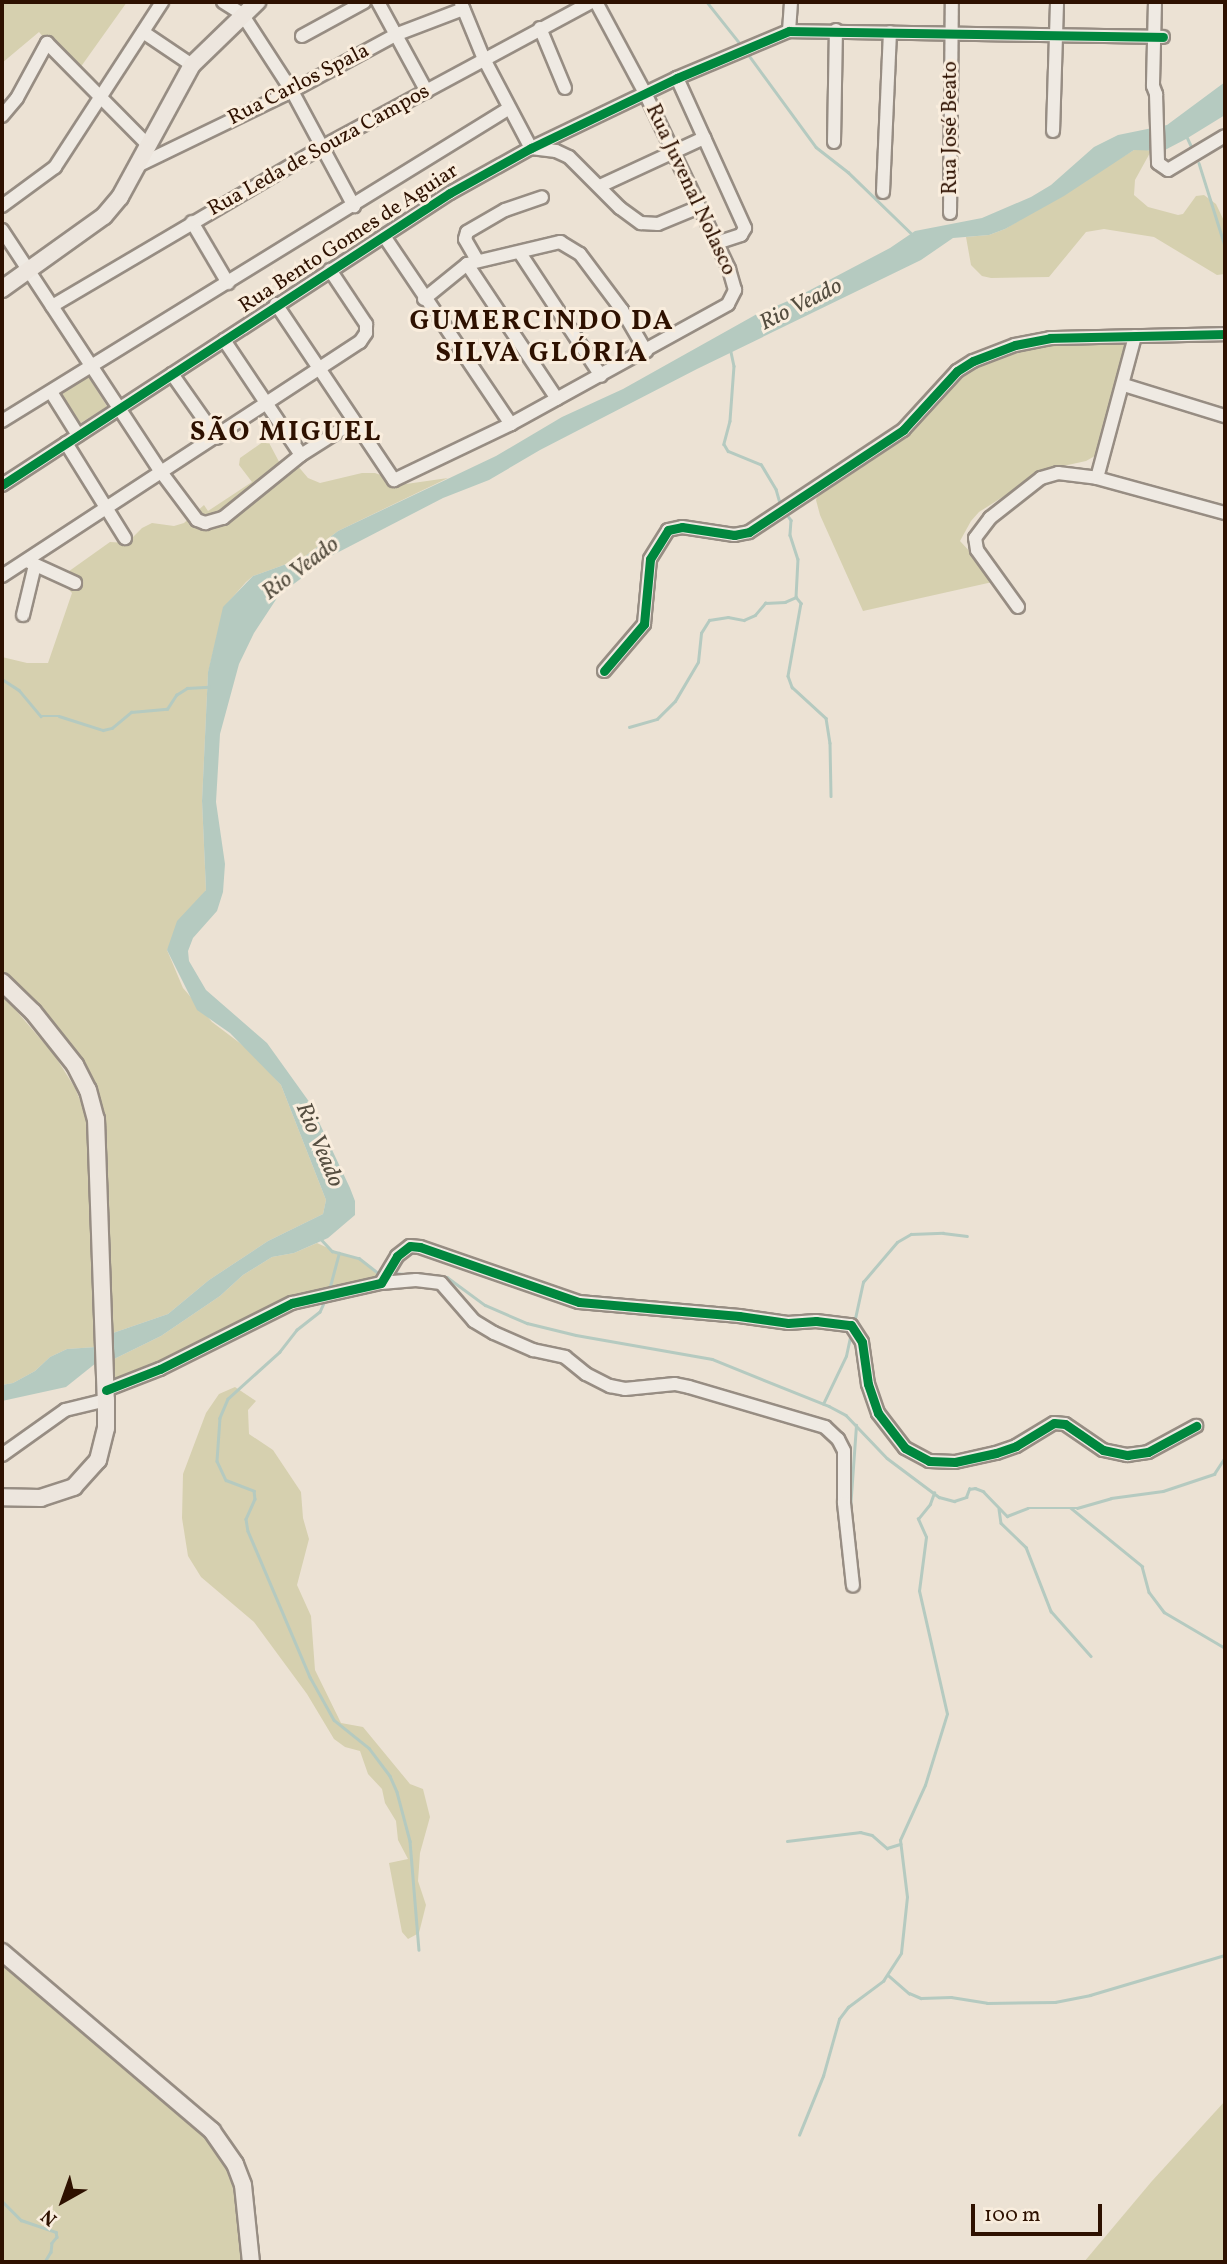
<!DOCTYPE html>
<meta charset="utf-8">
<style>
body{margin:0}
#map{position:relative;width:1227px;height:2264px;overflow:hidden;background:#ece2d4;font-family:Vollkorn,serif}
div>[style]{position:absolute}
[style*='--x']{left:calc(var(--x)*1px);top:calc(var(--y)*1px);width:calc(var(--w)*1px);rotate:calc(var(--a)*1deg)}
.green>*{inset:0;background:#d6d0af;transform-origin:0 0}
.water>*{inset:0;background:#b5cac0}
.stream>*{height:2.5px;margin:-1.25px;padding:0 1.25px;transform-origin:1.25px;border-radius:1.25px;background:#b5cac0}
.roads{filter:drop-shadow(2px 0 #978d83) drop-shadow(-2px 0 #978d83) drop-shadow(0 2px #978d83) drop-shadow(0 -2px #978d83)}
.minor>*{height:12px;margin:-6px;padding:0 6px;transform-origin:6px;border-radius:6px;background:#efeae3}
.major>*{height:16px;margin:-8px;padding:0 8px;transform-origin:8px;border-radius:8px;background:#ede6de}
.cycleway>*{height:9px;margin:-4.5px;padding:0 4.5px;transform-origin:4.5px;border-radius:4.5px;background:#00873e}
span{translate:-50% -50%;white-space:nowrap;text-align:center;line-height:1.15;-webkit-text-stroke:6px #f9eddd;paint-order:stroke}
.street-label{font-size:21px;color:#2e1100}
.water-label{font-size:23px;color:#554e40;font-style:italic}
.district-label{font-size:28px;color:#2e1100;font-weight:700;letter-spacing:2px}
.frame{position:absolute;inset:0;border:4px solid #2e1100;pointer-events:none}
.north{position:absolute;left:28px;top:2166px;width:70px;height:70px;-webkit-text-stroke:5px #f9eddd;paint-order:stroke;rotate:220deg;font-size:19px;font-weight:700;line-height:28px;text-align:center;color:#2e1100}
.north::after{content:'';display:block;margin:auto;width:24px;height:32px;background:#2e1100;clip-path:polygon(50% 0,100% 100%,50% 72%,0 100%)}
.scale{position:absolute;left:971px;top:2204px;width:131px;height:32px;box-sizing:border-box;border:4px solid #2e1100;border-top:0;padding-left:9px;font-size:21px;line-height:24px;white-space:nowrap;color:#2e1100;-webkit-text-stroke:5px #f9eddd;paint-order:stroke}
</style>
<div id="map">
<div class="green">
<div style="clip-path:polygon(2px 2px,127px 2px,75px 75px,39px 32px,2px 63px)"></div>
<div style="clip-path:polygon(1143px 149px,1151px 151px,1135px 180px,1134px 195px,1148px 207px,1178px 215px,1183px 214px,1196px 196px,1204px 195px,1216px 204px,1225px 223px,1225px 274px,1217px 275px,1154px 237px,1104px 229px,1086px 232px,1049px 277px,991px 278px,982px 276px,971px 265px,966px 237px,989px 235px,1005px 229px,1134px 150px)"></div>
<div style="clip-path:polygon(1139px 330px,1102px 452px,1086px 461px,1045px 470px,979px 512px,971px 521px,960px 541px,997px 581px,863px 611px,820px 515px,816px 500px,819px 489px,837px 475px,869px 463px,947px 377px,1021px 345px)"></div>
<div style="left:88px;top:376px;width:36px;height:33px;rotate:58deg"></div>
<div style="clip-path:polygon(267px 439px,285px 473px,297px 465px,308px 478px,320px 483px,362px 473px,375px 473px,406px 484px,448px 478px,338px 531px,303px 558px,253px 576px,246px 582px,224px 607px,208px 673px,202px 801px,206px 890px,167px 950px,183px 988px,212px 1022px,249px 1050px,281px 1085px,326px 1200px,323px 1214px,268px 1241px,209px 1280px,168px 1314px,110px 1334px,103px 1123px,29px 1003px,2px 972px,2px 657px,27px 663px,48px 663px,72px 593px,60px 580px,65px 574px,110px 542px,127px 543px,142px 528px,152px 523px,174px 526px,184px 523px,204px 505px,208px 511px,252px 482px,239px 465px,240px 458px)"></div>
<div style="clip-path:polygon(2px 994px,55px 1056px,75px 1088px,87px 1117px,91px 1170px,96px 1347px,67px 1349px,50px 1357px,35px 1371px,13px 1383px,2px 1385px)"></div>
<div style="clip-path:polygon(317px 1243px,341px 1254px,364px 1261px,373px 1268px,379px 1279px,339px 1299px,286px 1307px,214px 1336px,162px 1359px,111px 1393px,110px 1361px,161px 1336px,220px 1296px,243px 1275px,272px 1257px,294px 1253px)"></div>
<div style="clip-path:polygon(235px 1387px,256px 1401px,248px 1410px,249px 1434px,273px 1450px,301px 1492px,303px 1518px,309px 1539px,297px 1585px,311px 1616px,315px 1670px,341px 1723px,363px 1727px,410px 1784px,423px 1789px,430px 1817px,420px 1853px,418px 1881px,426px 1905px,419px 1933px,408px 1939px,402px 1932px,389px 1863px,408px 1859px,398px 1840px,396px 1821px,385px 1803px,382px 1789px,368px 1774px,360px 1751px,345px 1747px,334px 1739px,307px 1694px,254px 1622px,201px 1577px,188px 1556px,182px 1518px,183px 1474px,206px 1413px,219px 1394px)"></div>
<div style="clip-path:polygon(2px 1963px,210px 2138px,229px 2170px,236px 2194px,241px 2262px,2px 2262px)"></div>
<div style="clip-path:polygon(1225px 2101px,1225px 2262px,1084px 2262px,1152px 2181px)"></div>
</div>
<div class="water">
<div style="clip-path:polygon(1225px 82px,1225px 115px,1186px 139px,1163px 151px,1134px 150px,1064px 196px,1005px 229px,989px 235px,953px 238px,921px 260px,697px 369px,540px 450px,489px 480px,443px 498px,331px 556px,279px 595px,254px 633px,239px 664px,220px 734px,216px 802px,225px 864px,223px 892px,217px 911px,193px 938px,188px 951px,189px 961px,206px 990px,267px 1043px,310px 1103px,350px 1188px,355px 1201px,355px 1215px,328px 1238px,294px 1253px,272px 1257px,243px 1275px,220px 1296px,161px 1336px,110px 1361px,110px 1334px,168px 1314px,209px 1280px,268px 1241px,323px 1214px,326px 1200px,281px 1085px,230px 1033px,197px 1010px,167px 950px,177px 921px,206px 890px,202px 801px,208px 672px,223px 607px,253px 576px,303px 558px,338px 531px,496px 456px,562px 417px,623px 389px,757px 314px,795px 298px,890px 248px,915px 231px,982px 218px,1031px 197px,1051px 185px,1094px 147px,1118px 135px,1167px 125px)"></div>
<div style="clip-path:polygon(96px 1347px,96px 1363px,66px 1387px,2px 1401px,2px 1385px,13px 1383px,35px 1371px,50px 1357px,67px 1349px)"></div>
</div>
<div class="stream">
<div style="--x:707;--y:2;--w:56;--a:51.5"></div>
<div style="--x:748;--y:54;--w:115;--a:53.8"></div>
<div style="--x:816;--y:147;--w:41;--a:38"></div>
<div style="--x:848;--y:172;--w:89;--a:44.1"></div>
<div style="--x:1187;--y:137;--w:14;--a:65"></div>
<div style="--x:1199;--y:163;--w:87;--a:72.6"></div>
<div style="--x:731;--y:352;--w:14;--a:78"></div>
<div style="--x:734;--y:366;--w:55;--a:94.2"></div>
<div style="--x:730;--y:421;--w:24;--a:105"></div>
<div style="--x:724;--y:444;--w:8;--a:60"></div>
<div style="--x:728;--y:451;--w:35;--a:22"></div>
<div style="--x:761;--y:464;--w:29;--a:59"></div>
<div style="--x:776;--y:489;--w:15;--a:74"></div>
<div style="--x:785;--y:512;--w:10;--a:53"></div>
<div style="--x:791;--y:520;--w:15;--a:94"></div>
<div style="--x:790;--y:535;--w:25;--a:72"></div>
<div style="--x:798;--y:559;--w:38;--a:93"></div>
<div style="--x:796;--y:597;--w:8;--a:50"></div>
<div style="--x:801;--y:603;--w:74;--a:100.1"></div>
<div style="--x:788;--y:676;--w:12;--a:70"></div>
<div style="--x:792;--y:687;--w:46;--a:42.4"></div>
<div style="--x:826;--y:718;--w:25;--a:81"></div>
<div style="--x:830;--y:743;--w:53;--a:88.9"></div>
<div style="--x:2;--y:679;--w:20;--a:33"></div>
<div style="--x:19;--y:690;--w:34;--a:50"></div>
<div style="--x:41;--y:716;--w:18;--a:0"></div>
<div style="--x:59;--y:716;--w:46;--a:17.7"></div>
<div style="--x:103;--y:730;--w:9;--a:-13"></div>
<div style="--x:112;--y:728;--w:25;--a:-40"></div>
<div style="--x:131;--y:712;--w:36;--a:-5"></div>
<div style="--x:167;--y:709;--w:17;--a:-57"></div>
<div style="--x:176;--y:695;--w:13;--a:-32"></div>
<div style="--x:187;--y:688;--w:22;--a:-3"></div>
<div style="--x:629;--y:727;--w:29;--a:-16"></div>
<div style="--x:657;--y:719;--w:25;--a:-45"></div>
<div style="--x:675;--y:701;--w:45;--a:-59.5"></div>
<div style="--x:698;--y:662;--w:29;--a:-84"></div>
<div style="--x:701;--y:633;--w:15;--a:-58"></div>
<div style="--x:709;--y:620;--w:19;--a:-9"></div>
<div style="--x:728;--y:617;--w:16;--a:11"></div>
<div style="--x:744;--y:620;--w:12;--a:-24"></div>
<div style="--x:755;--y:615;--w:16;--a:-50"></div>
<div style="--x:765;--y:603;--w:20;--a:-3"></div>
<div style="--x:785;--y:602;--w:12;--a:-24"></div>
<div style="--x:320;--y:1238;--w:18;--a:47"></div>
<div style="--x:332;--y:1251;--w:28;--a:15"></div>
<div style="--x:359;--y:1258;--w:28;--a:38"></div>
<div style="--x:395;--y:1273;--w:18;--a:6"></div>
<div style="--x:423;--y:1275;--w:24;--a:5"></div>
<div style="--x:447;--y:1277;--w:47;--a:36.4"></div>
<div style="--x:485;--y:1305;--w:46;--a:23.2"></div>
<div style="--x:527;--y:1323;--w:50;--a:13.8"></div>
<div style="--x:576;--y:1335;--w:138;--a:10"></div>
<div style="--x:712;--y:1359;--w:126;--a:21.9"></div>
<div style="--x:829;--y:1406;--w:19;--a:28"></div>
<div style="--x:846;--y:1415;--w:59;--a:46.4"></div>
<div style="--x:887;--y:1458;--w:65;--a:36.9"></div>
<div style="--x:939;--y:1497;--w:16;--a:15"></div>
<div style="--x:954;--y:1501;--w:13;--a:-18"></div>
<div style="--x:966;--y:1497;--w:9;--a:-69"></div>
<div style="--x:969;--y:1489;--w:6;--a:-9"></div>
<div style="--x:975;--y:1488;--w:9;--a:21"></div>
<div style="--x:983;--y:1491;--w:35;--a:46"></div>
<div style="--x:1007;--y:1516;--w:22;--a:-21"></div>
<div style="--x:1028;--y:1508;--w:49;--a:0"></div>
<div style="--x:1077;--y:1508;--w:35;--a:-16"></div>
<div style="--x:1111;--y:1498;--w:52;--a:-7.7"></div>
<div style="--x:1163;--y:1491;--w:54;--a:-18.4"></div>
<div style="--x:1214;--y:1474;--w:20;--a:-57"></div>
<div style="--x:329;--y:1290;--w:38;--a:-75"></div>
<div style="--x:326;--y:1299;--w:14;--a:115"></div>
<div style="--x:320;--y:1312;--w:29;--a:142"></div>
<div style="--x:297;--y:1330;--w:28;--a:128"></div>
<div style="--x:280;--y:1352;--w:70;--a:137.9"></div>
<div style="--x:228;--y:1399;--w:21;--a:113"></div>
<div style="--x:220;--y:1418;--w:43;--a:94"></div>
<div style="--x:217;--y:1461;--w:21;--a:65"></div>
<div style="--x:226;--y:1480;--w:30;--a:21"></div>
<div style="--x:254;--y:1491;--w:8;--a:83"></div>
<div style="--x:255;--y:1499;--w:22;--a:114"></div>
<div style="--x:246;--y:1519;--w:12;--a:81"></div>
<div style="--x:248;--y:1531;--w:159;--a:67"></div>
<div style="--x:310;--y:1677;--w:49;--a:60.8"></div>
<div style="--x:334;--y:1720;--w:45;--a:38.7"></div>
<div style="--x:369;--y:1748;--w:35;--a:53"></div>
<div style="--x:390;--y:1776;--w:17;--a:66"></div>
<div style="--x:397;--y:1792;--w:51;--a:75.1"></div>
<div style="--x:410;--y:1841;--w:109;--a:85.3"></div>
<div style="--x:854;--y:1323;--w:42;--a:-77.6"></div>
<div style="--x:863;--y:1282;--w:52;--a:-49.6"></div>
<div style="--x:897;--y:1242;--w:16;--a:-30"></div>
<div style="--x:911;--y:1234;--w:32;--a:-2"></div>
<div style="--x:943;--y:1233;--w:24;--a:7"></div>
<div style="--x:823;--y:1404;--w:53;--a:-64.4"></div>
<div style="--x:846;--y:1356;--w:24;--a:-78"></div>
<div style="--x:1071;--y:1508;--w:92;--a:39.2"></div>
<div style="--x:1142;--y:1566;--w:27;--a:75"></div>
<div style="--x:1149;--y:1592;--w:25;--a:53"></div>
<div style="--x:1164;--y:1612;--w:71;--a:30.5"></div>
<div style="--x:850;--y:1509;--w:84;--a:-85.9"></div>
<div style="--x:999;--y:1509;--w:14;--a:82"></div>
<div style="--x:1001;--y:1523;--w:35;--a:44"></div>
<div style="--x:1026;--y:1547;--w:69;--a:68.7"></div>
<div style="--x:1051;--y:1611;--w:60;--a:48.4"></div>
<div style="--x:787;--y:1841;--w:74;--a:-7"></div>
<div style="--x:860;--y:1832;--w:12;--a:14"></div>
<div style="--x:872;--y:1835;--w:20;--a:41"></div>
<div style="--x:887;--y:1848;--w:14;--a:-17"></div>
<div style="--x:888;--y:1975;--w:28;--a:41"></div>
<div style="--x:909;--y:1993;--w:13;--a:23"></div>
<div style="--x:921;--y:1998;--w:30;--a:-2"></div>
<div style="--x:951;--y:1997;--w:36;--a:9"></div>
<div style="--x:987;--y:2003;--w:68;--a:-0.8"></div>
<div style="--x:1055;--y:2002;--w:36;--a:-11"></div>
<div style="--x:1090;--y:1995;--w:141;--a:-16.5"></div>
<div style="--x:799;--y:2135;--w:64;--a:-67.9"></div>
<div style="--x:823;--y:2076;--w:59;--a:-74.3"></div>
<div style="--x:839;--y:2019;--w:15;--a:-53"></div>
<div style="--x:848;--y:2007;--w:44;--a:-36.6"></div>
<div style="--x:883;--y:1981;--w:33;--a:-57"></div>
<div style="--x:901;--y:1953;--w:56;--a:-83.9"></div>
<div style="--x:907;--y:1897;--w:57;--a:-97"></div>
<div style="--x:900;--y:1840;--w:60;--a:-65.6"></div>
<div style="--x:925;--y:1785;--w:74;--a:-72.8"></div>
<div style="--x:947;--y:1714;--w:126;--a:-102.8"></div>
<div style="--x:919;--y:1591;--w:54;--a:-82.6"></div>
<div style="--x:926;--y:1537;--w:20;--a:-114"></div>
<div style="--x:918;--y:1519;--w:19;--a:-51"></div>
<div style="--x:930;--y:1504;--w:12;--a:-70"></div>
<div style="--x:2;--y:2201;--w:27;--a:45"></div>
<div style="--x:21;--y:2220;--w:37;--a:19"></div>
<div style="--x:56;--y:2232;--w:5;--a:79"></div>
<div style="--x:57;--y:2237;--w:8;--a:130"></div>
<div style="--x:52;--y:2243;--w:9;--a:96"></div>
<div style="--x:51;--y:2252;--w:12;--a:121"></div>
</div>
<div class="roads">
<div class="minor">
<div style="--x:223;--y:2;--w:22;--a:32"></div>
<div style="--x:242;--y:14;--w:92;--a:57"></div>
<div style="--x:292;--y:91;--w:131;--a:61.7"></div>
<div style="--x:378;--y:2;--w:102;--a:61.4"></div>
<div style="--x:1155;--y:2;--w:84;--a:91.4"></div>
<div style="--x:1153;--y:86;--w:9;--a:69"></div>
<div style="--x:1156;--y:94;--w:69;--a:88.3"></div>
<div style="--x:1158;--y:163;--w:12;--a:35"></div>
<div style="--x:461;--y:3;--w:61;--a:67.7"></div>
<div style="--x:484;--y:59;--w:101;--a:62.2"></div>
<div style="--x:531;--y:148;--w:25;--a:7"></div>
<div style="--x:556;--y:151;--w:14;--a:25"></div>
<div style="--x:569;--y:157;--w:72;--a:45"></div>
<div style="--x:620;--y:208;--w:26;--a:36"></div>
<div style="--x:641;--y:223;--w:17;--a:3"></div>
<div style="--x:658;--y:224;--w:44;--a:-22.5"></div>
<div style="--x:540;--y:28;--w:65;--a:67.4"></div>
<div style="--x:789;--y:31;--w:29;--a:-86"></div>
<div style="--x:143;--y:32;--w:59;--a:34"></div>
<div style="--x:302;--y:36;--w:71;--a:-28.7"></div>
<div style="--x:677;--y:78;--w:165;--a:65.6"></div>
<div style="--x:745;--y:228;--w:8;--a:120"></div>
<div style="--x:741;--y:235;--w:25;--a:162"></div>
<div style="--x:2;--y:116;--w:23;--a:-50"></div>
<div style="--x:17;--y:98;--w:63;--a:-61.4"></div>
<div style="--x:47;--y:43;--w:144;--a:45.3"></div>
<div style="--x:1053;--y:131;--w:129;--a:-88.2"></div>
<div style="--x:834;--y:142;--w:112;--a:-89"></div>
<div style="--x:137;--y:166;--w:172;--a:-25.8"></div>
<div style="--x:292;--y:91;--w:117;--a:-28.5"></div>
<div style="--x:395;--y:35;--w:73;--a:-20.9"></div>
<div style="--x:1168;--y:170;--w:66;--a:-30.8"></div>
<div style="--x:600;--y:186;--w:115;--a:-24.8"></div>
<div style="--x:883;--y:192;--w:160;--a:-87.5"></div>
<div style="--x:2;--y:206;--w:66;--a:-36.3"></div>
<div style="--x:55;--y:167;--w:197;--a:-57"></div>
<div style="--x:950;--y:213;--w:211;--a:-89.5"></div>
<div style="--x:192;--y:222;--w:71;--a:59.5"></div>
<div style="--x:2;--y:230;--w:290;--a:56.7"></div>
<div style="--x:161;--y:472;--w:60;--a:53.1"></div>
<div style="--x:197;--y:520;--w:9;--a:21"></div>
<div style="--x:205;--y:523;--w:19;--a:-16"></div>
<div style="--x:223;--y:518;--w:100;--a:-38.9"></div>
<div style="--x:301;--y:455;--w:62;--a:-32.4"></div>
<div style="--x:384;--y:236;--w:227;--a:56"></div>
<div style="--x:520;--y:253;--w:147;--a:56.6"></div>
<div style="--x:477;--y:260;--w:24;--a:-120"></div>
<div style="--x:465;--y:239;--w:7;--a:-74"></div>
<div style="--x:467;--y:232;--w:44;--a:-30.1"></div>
<div style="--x:505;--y:210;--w:39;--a:-19"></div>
<div style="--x:467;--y:264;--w:162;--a:56.3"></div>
<div style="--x:424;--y:299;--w:55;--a:-39.1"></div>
<div style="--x:467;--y:264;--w:96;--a:-13.3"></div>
<div style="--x:560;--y:242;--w:23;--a:31"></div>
<div style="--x:580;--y:254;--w:70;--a:53.1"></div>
<div style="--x:622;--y:310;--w:48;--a:59.7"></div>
<div style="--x:276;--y:304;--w:212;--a:56.2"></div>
<div style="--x:394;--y:480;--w:130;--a:-25.6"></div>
<div style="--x:511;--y:424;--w:248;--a:-28.9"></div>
<div style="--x:728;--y:304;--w:16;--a:-63"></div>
<div style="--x:735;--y:290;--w:22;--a:-106"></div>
<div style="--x:729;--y:269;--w:195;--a:-115.5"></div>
<div style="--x:645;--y:93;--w:103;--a:-118.3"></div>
<div style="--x:52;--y:306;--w:316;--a:-30.5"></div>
<div style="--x:324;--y:146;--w:303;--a:-28.3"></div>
<div style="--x:224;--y:340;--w:138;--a:56.2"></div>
<div style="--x:172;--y:374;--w:78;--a:54.9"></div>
<div style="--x:1124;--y:385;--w:106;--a:17.1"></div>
<div style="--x:51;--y:392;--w:51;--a:57.9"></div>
<div style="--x:2;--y:421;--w:594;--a:-31.66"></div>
<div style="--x:66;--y:443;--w:112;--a:58.2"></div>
<div style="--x:1097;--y:478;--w:147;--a:-75"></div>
<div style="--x:2;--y:485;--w:535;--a:-33.1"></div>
<div style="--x:450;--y:193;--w:93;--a:-29.1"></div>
<div style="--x:531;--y:148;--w:162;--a:-25.6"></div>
<div style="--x:677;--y:78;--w:121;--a:-22.8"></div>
<div style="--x:789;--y:31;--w:374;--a:0.9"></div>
<div style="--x:27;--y:561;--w:53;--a:24.6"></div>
<div style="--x:2;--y:576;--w:428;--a:-33.2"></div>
<div style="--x:360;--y:342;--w:11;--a:-56"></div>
<div style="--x:366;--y:333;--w:9;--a:-90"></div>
<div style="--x:366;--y:324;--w:65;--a:-123.7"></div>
<div style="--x:1018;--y:607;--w:70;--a:-125.7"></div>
<div style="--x:977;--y:550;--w:12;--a:-99"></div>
<div style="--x:975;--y:538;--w:25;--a:-53"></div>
<div style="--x:990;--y:518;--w:65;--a:-38.1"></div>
<div style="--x:1041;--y:478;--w:18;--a:-16"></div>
<div style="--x:1058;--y:473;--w:39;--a:7"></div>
<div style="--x:1097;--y:478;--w:133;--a:15.3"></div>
<div style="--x:23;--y:615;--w:51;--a:-76.5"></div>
<div style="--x:604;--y:671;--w:62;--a:-49.6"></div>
<div style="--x:644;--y:624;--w:65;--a:-84.7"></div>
<div style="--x:650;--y:559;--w:34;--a:-58"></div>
<div style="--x:668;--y:530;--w:14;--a:-12"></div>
<div style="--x:682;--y:527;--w:53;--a:8.7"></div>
<div style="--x:734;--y:535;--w:15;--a:-11"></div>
<div style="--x:749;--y:532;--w:185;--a:-33.5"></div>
<div style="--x:903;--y:430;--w:80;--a:-47.5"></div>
<div style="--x:957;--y:371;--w:19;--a:-32"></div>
<div style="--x:973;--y:361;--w:45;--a:-20.9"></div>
<div style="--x:1015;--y:345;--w:36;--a:-11"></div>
<div style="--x:1050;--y:338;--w:175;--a:-1.3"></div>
<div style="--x:381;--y:1283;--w:35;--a:-5"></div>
<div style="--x:416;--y:1280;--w:25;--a:7"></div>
<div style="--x:441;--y:1283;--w:50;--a:49"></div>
<div style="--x:474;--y:1321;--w:23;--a:31"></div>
<div style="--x:494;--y:1333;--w:43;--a:23.6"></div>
<div style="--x:533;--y:1350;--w:33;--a:12"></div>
<div style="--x:565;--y:1357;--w:27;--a:39"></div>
<div style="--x:586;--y:1374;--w:27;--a:27"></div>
<div style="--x:610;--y:1386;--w:15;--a:11"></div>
<div style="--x:625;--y:1389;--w:50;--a:-5.7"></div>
<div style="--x:675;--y:1384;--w:14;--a:12"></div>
<div style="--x:689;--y:1387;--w:142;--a:16.4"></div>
<div style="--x:825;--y:1427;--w:18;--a:43"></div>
<div style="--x:838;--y:1439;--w:13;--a:63"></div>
<div style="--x:844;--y:1451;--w:52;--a:90"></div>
<div style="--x:844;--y:1503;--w:83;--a:83.8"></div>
<div style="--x:106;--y:1390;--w:58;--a:-21.3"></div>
<div style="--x:160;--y:1369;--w:148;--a:-26.6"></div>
<div style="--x:292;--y:1303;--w:91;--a:-12.7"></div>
<div style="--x:381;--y:1283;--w:31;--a:-59"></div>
<div style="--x:397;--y:1256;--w:16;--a:-38"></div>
<div style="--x:410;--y:1246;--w:10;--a:6"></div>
<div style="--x:420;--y:1247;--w:168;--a:19.1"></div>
<div style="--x:579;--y:1302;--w:161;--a:5"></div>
<div style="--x:739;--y:1316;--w:49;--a:8.1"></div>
<div style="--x:788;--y:1323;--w:28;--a:-4"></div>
<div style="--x:816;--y:1321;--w:35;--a:7"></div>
<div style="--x:851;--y:1325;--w:20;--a:57"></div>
<div style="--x:862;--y:1342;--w:42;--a:81.9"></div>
<div style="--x:868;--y:1384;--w:31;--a:71"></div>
<div style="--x:878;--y:1413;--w:44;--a:52.4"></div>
<div style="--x:905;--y:1448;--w:27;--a:28"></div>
<div style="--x:929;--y:1461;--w:26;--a:2"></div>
<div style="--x:955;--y:1462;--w:42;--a:-12.4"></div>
<div style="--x:996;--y:1453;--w:21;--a:-19"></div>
<div style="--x:1016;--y:1446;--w:44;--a:-31.2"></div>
<div style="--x:1054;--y:1423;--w:11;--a:5"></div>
<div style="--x:1065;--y:1424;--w:46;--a:34.4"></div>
<div style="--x:1103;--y:1450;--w:25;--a:12"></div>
<div style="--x:1127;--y:1455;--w:21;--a:-8"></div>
<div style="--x:1148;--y:1452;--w:55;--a:-28.4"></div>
<div style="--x:2;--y:1455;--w:77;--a:-35.5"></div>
<div style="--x:65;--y:1410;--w:42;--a:-13.7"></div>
</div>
<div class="major">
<div style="--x:2;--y:289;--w:125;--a:-35.6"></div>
<div style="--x:104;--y:216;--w:25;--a:-50"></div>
<div style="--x:120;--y:197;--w:150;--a:-61.4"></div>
<div style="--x:192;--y:65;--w:91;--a:-44.1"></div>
<div style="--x:2;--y:982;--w:43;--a:44.1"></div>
<div style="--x:33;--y:1012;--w:68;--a:51.6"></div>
<div style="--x:75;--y:1065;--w:28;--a:63"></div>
<div style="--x:88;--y:1090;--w:30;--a:75"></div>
<div style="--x:96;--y:1119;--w:281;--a:88"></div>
<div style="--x:106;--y:1400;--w:28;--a:90"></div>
<div style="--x:106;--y:1428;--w:33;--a:104"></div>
<div style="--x:98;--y:1460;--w:36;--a:132"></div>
<div style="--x:74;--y:1487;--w:35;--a:162"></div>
<div style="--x:41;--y:1498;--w:39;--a:-179"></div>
<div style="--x:2;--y:1952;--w:276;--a:40.4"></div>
<div style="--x:212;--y:2131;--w:40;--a:55.1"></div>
<div style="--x:235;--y:2164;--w:22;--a:69"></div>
<div style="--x:243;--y:2185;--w:77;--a:84.1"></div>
</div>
</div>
<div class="cycleway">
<div style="--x:2;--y:485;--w:535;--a:-33.1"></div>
<div style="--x:450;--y:193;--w:93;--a:-29.1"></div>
<div style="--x:531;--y:148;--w:162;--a:-25.6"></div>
<div style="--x:677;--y:78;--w:121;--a:-22.8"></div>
<div style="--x:789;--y:31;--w:374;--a:0.9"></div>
<div style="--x:604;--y:671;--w:62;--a:-49.6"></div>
<div style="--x:644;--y:624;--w:65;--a:-84.7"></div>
<div style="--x:650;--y:559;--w:34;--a:-58"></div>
<div style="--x:668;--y:530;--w:14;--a:-12"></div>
<div style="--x:682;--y:527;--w:53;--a:8.7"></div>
<div style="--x:734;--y:535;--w:15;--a:-11"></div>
<div style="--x:749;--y:532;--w:185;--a:-33.5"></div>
<div style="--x:903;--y:430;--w:80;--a:-47.5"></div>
<div style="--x:957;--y:371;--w:19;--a:-32"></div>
<div style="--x:973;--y:361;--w:45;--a:-20.9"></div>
<div style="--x:1015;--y:345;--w:36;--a:-11"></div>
<div style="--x:1050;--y:338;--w:175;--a:-1.3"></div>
<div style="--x:106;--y:1390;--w:58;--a:-21.3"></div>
<div style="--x:160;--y:1369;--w:148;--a:-26.6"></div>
<div style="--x:292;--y:1303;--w:91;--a:-12.7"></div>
<div style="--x:381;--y:1283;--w:31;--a:-59"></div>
<div style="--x:397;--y:1256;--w:16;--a:-38"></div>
<div style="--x:410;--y:1246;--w:10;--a:6"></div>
<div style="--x:420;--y:1247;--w:168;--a:19.1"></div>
<div style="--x:579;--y:1302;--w:161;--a:5"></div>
<div style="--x:739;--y:1316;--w:49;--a:8.1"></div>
<div style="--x:788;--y:1323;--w:28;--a:-4"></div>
<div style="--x:816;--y:1321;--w:35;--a:7"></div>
<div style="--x:851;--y:1325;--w:20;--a:57"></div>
<div style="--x:862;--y:1342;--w:42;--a:81.9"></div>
<div style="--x:868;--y:1384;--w:31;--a:71"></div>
<div style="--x:878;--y:1413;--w:44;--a:52.4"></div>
<div style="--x:905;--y:1448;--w:27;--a:28"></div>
<div style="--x:929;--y:1461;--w:26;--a:2"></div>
<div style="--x:955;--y:1462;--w:42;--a:-12.4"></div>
<div style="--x:996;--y:1453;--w:21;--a:-19"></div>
<div style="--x:1016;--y:1446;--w:44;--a:-31.2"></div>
<div style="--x:1054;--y:1423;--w:11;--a:5"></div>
<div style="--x:1065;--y:1424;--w:46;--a:34.4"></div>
<div style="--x:1103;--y:1450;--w:25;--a:12"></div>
<div style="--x:1127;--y:1455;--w:21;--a:-8"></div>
<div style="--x:1148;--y:1452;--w:55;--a:-28.4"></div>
</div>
<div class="street-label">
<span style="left:299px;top:85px;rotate:-27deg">Rua Carlos Spala</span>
<span style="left:951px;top:128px;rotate:-90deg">Rua José Beato</span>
<span style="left:319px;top:151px;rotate:-29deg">Rua Leda de Souza Campos</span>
<span style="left:690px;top:190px;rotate:65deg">Rua Juvenal Nolasco</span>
<span style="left:349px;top:239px;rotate:-33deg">Rua Bento Gomes de Aguiar</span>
</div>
<div class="water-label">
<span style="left:801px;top:305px;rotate:-27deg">Rio Veado</span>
<span style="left:301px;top:569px;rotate:-37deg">Rio Veado</span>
<span style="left:319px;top:1145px;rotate:67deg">Rio Veado</span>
</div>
<div class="district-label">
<span style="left:542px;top:338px">GUMERCINDO DA<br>SILVA GLÓRIA</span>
<span style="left:286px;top:433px">SÃO MIGUEL</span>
</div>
<div class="frame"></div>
<div class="north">N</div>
<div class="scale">100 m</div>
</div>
